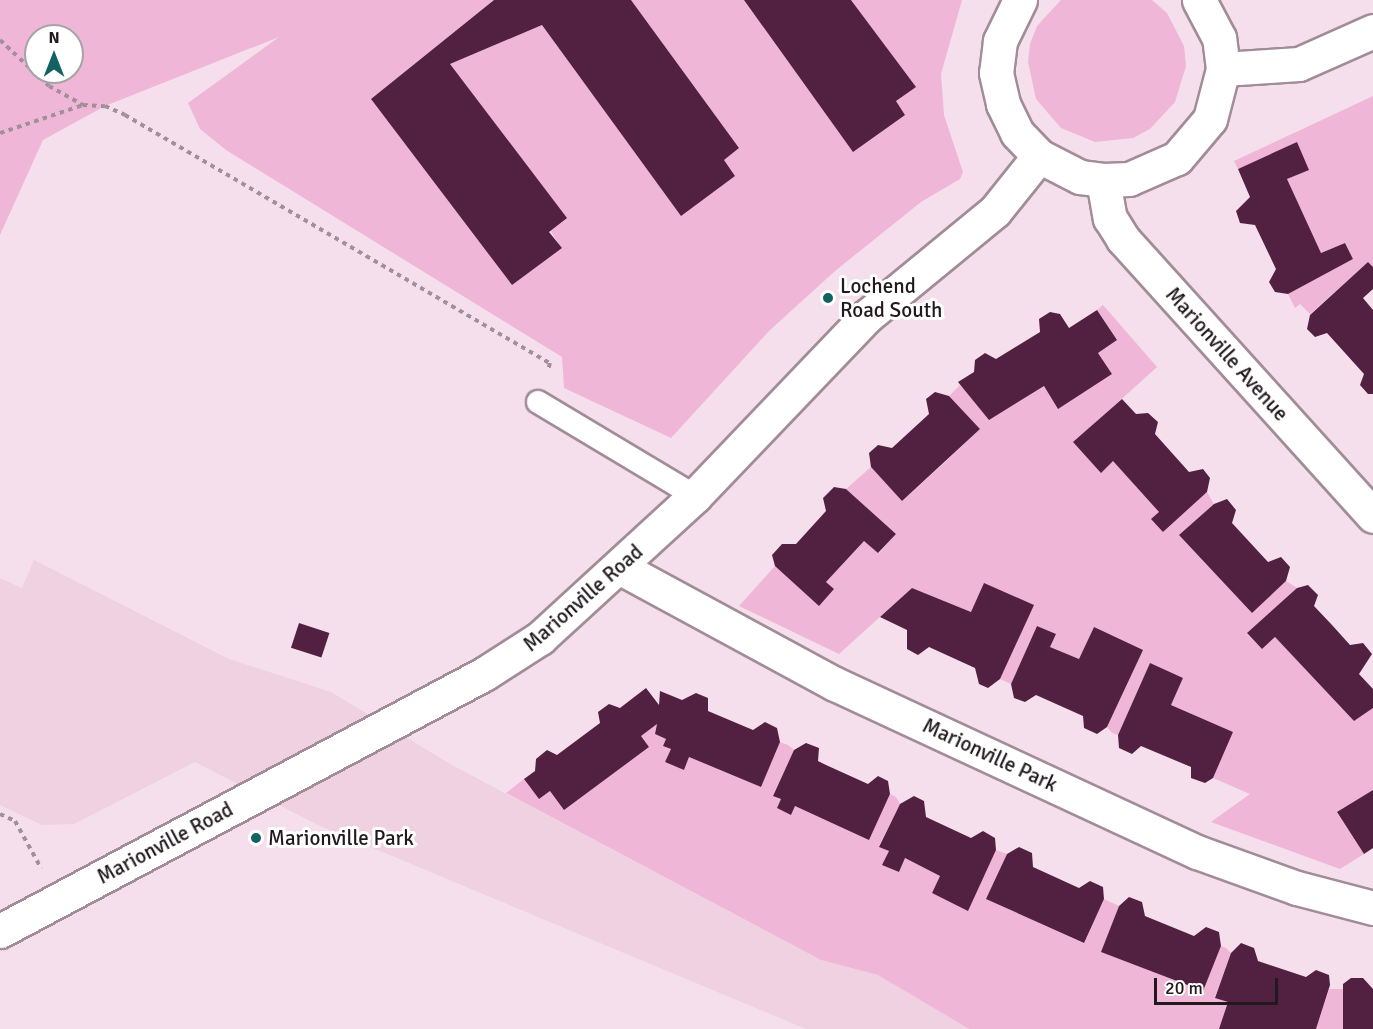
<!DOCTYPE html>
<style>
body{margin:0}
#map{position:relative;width:1373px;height:1029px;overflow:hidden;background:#f6dfec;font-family:Signika,sans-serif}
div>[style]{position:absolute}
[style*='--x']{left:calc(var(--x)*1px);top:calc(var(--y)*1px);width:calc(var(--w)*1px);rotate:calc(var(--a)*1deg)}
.built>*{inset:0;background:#efd1e2}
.green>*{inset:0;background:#efb6d7}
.building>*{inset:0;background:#522141;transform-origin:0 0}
.path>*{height:4px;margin-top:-2px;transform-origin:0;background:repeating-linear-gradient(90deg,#a19099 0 4.5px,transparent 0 9px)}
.roads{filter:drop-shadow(2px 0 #a18c98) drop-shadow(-2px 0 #a18c98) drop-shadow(0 2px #a18c98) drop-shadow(0 -2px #a18c98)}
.service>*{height:22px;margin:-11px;padding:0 11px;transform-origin:11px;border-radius:11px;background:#fff}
.minor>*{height:33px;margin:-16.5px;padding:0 16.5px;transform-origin:16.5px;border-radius:16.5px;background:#fff}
.tertiary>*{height:33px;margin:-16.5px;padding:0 16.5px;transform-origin:16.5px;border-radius:16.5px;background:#fff}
.dots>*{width:16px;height:16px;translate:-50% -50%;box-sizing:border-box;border:3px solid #fff;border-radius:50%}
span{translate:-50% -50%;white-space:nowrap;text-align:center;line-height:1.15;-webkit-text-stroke:6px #fff;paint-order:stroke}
.poi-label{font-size:21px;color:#21191e}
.left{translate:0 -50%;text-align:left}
.street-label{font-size:21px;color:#21191e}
.north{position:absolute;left:24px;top:24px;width:60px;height:60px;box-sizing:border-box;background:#fff;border:2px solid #a6a3a5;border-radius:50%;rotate:0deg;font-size:16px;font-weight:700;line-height:24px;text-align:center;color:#21191e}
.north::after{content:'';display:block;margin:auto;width:21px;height:27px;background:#126261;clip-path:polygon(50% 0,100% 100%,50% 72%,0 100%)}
.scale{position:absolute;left:1154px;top:978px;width:124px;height:27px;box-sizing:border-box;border:3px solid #21191e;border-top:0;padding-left:8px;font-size:18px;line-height:21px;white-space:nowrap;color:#21191e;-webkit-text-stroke:4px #fff;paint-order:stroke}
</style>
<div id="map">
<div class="built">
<div style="clip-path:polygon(34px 560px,229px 659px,331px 692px,452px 765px,821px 960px,878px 975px,969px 1029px,806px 1029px,318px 825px,195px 762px,74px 824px,42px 825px,0 805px,0 578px,22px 588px)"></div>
</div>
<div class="green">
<div style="clip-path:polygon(evenodd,0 0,494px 0,371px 99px,512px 285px,561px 248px,450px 64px,542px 25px,681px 215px,735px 176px,724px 160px,739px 148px,631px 0,744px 0,905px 115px,896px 101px,915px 87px,851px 0,962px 0,941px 74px,944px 115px,963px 172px,960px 179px,921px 202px,835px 271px,769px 331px,671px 438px,564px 388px,562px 357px,226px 150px,200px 129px,188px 103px,279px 37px,105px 106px,43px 140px,0 235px,0 0,36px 36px,72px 36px,72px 72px,36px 72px,36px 36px)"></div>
<div style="clip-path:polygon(1061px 0,1152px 0,1167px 13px,1184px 46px,1186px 66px,1175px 102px,1150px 129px,1133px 138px,1095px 142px,1061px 128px,1036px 99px,1028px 62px,1030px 44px,1037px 26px)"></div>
<div style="clip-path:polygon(1373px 96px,1373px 267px,1368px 262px,1310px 314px,1300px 304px,1295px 308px,1288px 294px,1353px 259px,1345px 243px,1321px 253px,1287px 179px,1308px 170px,1297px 143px,1238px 169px,1234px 161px)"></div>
<div style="clip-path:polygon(1103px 305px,1157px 367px,1074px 442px,1101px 472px,1113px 461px,1159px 512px,1163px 532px,1207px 492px,1214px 504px,1179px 535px,1251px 612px,1286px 581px,1297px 588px,1247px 634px,1262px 649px,1275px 637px,1354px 721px,1373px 708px,1373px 790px,1337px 813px,1364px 854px,1340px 869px,1211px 822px,1250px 794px,1213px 778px,1233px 732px,1171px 705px,1183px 678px,1150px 664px,1118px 735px,1112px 733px,1107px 727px,1128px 682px,1094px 627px,1079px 659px,1050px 647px,1056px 634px,1037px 626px,1011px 684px,1000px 679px,1033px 605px,971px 612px,912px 588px,839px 654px,739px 606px,775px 566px,834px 589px,826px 582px,864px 541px,879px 553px,896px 534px,846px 489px,871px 467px,902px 501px,941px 466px,980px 429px,949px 396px,960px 385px,998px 413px,1044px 386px,1058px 408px,1112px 374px,1098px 353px,1117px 340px,1097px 310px)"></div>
<div style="clip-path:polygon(657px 724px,655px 734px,666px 739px,663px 746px,671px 749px,665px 762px,684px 770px,689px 757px,761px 787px,780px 742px,788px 745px,794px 750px,773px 795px,781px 799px,777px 808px,791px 814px,795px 806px,869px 839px,890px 794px,896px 797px,900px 804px,879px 846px,889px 851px,883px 865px,899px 872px,905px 858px,940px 876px,932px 893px,967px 910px,996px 850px,1007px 854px,987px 899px,1083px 943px,1104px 899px,1119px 906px,1102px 952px,1202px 991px,1221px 946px,1226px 948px,1231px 953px,1215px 997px,1228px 1002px,1219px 1029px,969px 1029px,878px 975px,821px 960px,506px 793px,524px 779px,539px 799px,550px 791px,564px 809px,649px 747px,641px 736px)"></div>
<div style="clip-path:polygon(1329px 989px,1343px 989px,1343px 1029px,1316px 1029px)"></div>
</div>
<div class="building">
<div style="clip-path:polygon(494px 0,631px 0,739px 148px,724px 160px,735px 176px,681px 216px,542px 25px,450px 64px,567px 218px,549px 232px,562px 248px,512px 285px,371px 99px)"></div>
<div style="clip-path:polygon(744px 0,851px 0,916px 87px,896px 101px,905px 115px,853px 152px)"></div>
<div style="clip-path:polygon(1297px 142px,1309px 170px,1287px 179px,1321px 253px,1345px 243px,1353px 259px,1288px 294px,1275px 292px,1269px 282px,1276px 269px,1255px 225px,1240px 223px,1236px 211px,1250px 197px,1238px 169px)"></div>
<div style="clip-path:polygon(1368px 262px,1373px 267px,1373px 289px,1363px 298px,1373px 310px,1373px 394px,1368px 394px,1360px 385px,1364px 374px,1327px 333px,1315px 337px,1307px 329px,1310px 315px)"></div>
<div style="clip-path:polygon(1097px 310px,1117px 340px,1098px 353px,1112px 374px,1058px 409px,1044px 386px,989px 420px,958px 382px,974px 372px,975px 360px,985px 353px,996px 359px,1040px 332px,1039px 319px,1050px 312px,1060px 314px,1069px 328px)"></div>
<div style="clip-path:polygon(935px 392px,949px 396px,980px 429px,902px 501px,871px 467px,869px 453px,878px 445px,892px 448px,929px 414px,926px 399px)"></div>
<div style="clip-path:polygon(1122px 399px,1136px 414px,1148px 413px,1158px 422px,1155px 434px,1189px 472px,1203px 469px,1210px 478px,1207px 492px,1163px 532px,1151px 519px,1159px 512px,1113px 461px,1101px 473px,1073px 442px)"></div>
<div style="clip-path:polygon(834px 487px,846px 489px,896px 534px,878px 553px,864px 541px,826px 582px,834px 589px,819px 606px,775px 566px,772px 555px,782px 544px,796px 544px,826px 511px,823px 498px)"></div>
<div style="clip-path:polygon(1227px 499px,1236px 510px,1232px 523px,1268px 562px,1281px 557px,1290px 567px,1286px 581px,1252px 613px,1179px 535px,1214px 504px)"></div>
<div style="clip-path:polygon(984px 583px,1034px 605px,1000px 679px,988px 688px,979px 684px,975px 668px,929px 647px,918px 655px,907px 649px,907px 630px,880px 617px,912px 588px,971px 612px)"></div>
<div style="clip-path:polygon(1308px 585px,1318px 595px,1314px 606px,1332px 625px,1350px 645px,1363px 643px,1372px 654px,1359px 674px,1373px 689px,1373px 708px,1354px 721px,1275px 637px,1262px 649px,1247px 633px,1297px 588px)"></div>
<div style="left:299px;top:623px;width:32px;height:26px;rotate:18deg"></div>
<div style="clip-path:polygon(1037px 626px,1056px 634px,1050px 647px,1079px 659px,1094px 627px,1143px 650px,1107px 727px,1097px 734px,1084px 728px,1083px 716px,1036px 695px,1025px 702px,1014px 698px,1011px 684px)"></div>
<div style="clip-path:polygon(1150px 663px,1183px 678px,1171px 705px,1233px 732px,1213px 778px,1205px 783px,1191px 778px,1191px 767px,1141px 746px,1132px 754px,1119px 748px,1118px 735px)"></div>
<div style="clip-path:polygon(646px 688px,659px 705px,660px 691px,682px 700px,696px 693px,708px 698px,708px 711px,753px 730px,765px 722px,777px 728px,780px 742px,761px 787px,689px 757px,684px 770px,665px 762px,671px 749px,663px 746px,666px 739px,655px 734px,657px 724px,641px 736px,649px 747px,564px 810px,550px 791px,539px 799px,524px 779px,535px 771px,536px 759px,547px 750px,557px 755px,600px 723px,598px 712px,609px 704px,620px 708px)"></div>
<div style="clip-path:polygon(806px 743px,819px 748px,818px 761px,826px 765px,868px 784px,878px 776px,888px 781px,890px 794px,869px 840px,795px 806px,791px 815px,777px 808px,781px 799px,773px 796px,794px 750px)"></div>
<div style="clip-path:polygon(1373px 790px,1373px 848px,1364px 854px,1337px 812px)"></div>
<div style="clip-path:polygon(914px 796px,924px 801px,926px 817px,971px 838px,983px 831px,995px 838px,996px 850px,968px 911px,932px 893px,940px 876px,905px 858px,899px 872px,882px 865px,889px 851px,879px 847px,900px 804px)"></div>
<div style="clip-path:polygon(1019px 847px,1032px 853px,1033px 867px,1079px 888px,1090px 881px,1103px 887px,1104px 899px,1084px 943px,986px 899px,1007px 854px)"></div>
<div style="clip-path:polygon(1129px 897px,1142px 902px,1145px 916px,1194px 936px,1206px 927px,1219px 932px,1221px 946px,1203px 991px,1101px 952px,1119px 906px)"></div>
<div style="clip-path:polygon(1241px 943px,1254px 948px,1258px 961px,1306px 977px,1316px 970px,1329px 975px,1330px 985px,1316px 1029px,1219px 1029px,1228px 1002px,1215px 998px,1231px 953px)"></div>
<div style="clip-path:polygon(1351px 978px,1363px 978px,1373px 989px,1373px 1029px,1343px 1029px,1343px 984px)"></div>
</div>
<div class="path">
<div style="--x:0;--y:40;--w:67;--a:43.2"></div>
<div style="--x:49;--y:86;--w:39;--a:29"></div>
<div style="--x:83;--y:105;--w:22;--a:3"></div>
<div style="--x:105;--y:106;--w:22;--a:24"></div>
<div style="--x:125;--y:115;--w:492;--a:30.3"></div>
<div style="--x:550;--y:363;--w:7;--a:106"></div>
<div style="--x:0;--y:133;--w:88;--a:-18.6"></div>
<div style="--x:0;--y:814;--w:17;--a:25"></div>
<div style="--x:15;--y:821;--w:54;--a:61"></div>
</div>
<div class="roads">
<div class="service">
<div style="--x:538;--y:402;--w:183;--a:30.9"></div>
</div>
<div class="minor">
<div style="--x:621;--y:568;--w:243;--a:28.5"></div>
<div style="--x:835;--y:684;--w:399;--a:24.9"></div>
<div style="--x:1197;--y:852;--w:106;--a:19.8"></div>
<div style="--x:1297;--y:888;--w:79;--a:14.7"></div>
</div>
<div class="tertiary">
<div style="--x:1020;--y:0;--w:46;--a:116"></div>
<div style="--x:1000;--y:41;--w:32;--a:97"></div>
<div style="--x:996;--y:73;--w:32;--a:77"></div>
<div style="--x:1003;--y:104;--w:32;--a:64"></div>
<div style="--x:1017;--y:133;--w:32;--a:46"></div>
<div style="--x:1039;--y:156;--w:46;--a:27.1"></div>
<div style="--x:1080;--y:177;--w:23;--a:7"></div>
<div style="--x:1103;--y:180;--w:26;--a:-2"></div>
<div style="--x:1129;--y:179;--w:52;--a:-23.6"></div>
<div style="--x:1177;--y:158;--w:51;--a:-49.8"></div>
<div style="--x:1210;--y:119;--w:52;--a:-75.4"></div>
<div style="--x:1223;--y:69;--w:31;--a:-97"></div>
<div style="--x:1219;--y:38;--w:43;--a:-117.8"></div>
<div style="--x:1223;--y:69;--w:76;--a:-3.8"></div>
<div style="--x:1299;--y:64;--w:81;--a:-24"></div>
<div style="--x:1103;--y:180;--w:39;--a:80"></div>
<div style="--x:1110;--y:218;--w:25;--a:58"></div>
<div style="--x:1123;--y:239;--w:373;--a:47.9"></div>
<div style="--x:0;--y:931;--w:548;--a:-27.97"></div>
<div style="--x:484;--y:674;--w:67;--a:-32.7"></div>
<div style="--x:540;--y:638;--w:210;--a:-42.5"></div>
<div style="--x:695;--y:496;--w:248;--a:-46.3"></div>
<div style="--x:866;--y:317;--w:167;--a:-39.4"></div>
<div style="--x:995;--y:211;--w:70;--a:-51.3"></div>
</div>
</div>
<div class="dots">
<div style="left:828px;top:298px;background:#126261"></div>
<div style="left:256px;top:838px;background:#126261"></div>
</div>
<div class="poi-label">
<span class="left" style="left:840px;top:298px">Lochend<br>Road South</span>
<span class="left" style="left:268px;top:838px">Marionville Park</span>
</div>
<div class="street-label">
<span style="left:1227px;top:354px;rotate:48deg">Marionville Avenue</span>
<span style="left:583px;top:598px;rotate:-41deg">Marionville Road</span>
<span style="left:990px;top:755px;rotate:25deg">Marionville Park</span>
<span style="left:165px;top:843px;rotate:-28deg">Marionville Road</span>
</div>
<div class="north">N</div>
<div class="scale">20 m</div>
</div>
